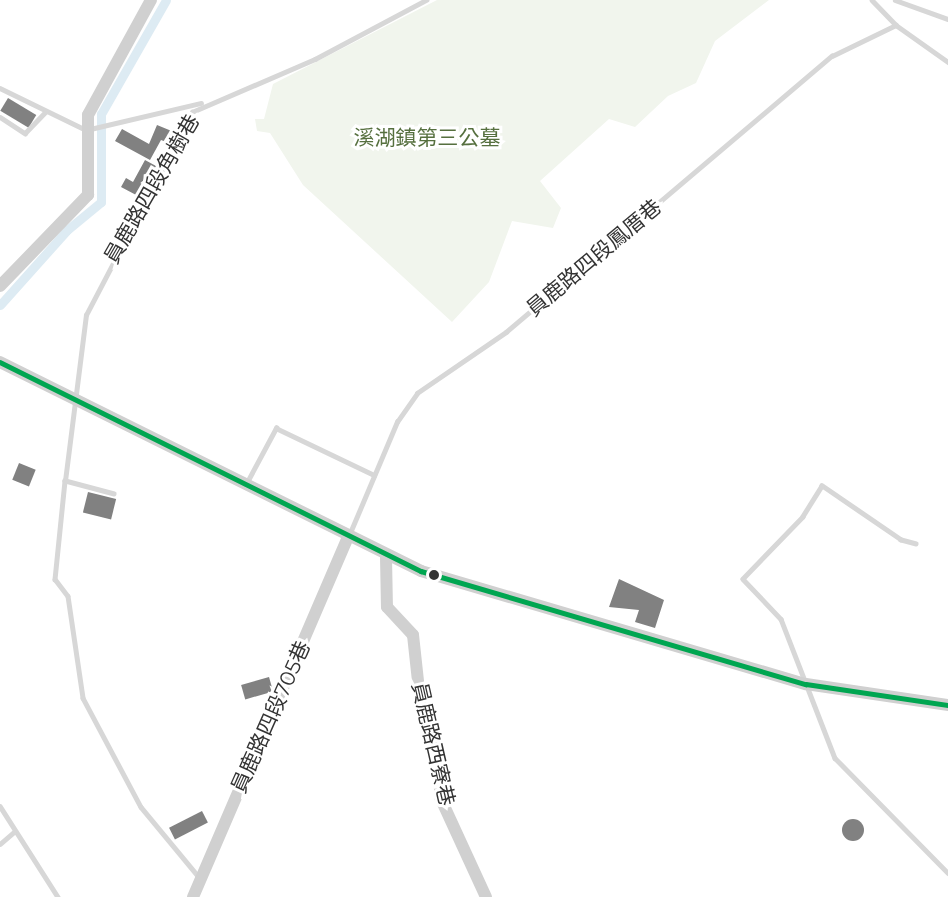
<!DOCTYPE html>
<meta charset="utf-8">
<style>
body{margin:0}
#map{position:relative;width:948px;height:897px;overflow:hidden;background:#fff;font-family:Montserrat,"Noto Sans TC",sans-serif}
div>[style]{position:absolute}
[style*='--x']{left:calc(var(--x)*1px);top:calc(var(--y)*1px);width:calc(var(--w)*1px);rotate:calc(var(--a)*1deg)}
.green>*{inset:0;background:#f1f5ed}
.canal>*{height:9px;margin:-4.5px;padding:0 4.5px;transform-origin:4.5px;border-radius:4.5px;background:#ddebf3}
.building>*{inset:0;background:#818181;transform-origin:0 0}
.round{border-radius:50%}
.lane>*{height:4.5px;margin:-2.25px;padding:0 2.25px;transform-origin:2.25px;border-radius:2.25px;background:#d7d7d7}
.secondary>*{height:12px;margin:-6px;padding:0 6px;transform-origin:6px;border-radius:6px;background:#d0d0d0}
.bus-1>*{height:4.5px;margin:-2.25px;padding:0 2.25px;transform-origin:2.25px;border-radius:2.25px;background:#00a651}
.dots>*{width:16px;height:16px;translate:-50% -50%;box-sizing:border-box;border:3px solid #fff;border-radius:50%}
span{translate:-50% -50%;white-space:nowrap;text-align:center;line-height:1.15;-webkit-text-stroke:6px #fff;paint-order:stroke}
.park-label{font-size:21px;color:#56703f}
.street-label{font-size:21px;color:#333}
</style>
<div id="map">
<div class="green">
<div style="clip-path:polygon(437px 0,769px 0,715px 41px,696px 83px,668px 96px,635px 127px,609px 119px,540px 181px,561px 208px,553px 228px,512px 221px,489px 282px,452px 322px,303px 185px,270px 133px,257px 131px,255px 119px,264px 119px,273px 84px)"></div>
</div>
<div class="canal">
<div style="--x:0;--y:305;--w:101;--a:-48.2"></div>
<div style="--x:67;--y:230;--w:44;--a:-39.5"></div>
<div style="--x:101;--y:202;--w:88;--a:-90"></div>
<div style="--x:101;--y:114;--w:131;--a:-60.3"></div>
</div>
<div class="building">
<div style="left:8px;top:98px;width:33px;height:15px;rotate:31deg"></div>
<div style="clip-path:polygon(157px 125px,174px 132px,169px 143px,161px 140px,150px 160px,115px 141px,122px 129px,149px 144px)"></div>
<div style="clip-path:polygon(145px 160px,156px 166px,138px 196px,121px 187px,126px 178px,133px 182px)"></div>
<div style="left:19px;top:463px;width:18px;height:18px;rotate:22deg"></div>
<div style="left:88px;top:492px;width:29px;height:21px;rotate:14deg"></div>
<div style="clip-path:polygon(619px 579px,664px 600px,655px 628px,635px 622px,639px 610px,609px 607px)"></div>
<div style="left:269px;top:677px;width:15px;height:29px;rotate:74deg"></div>
<div style="left:202px;top:811px;width:13px;height:37px;rotate:63deg"></div>
<div class="round" style="left:842px;top:819px;width:22px;height:22px"></div>
</div>
<div class="lane">
<div style="--x:872;--y:0;--w:35;--a:46"></div>
<div style="--x:895;--y:0;--w:56;--a:19.7"></div>
<div style="--x:896;--y:25;--w:64;--a:35.4"></div>
<div style="--x:0;--y:88;--w:96;--a:26"></div>
<div style="--x:86;--y:130;--w:118;--a:-13.2"></div>
<div style="--x:0;--y:117;--w:30;--a:33"></div>
<div style="--x:25;--y:133;--w:30;--a:-46"></div>
<div style="--x:65;--y:481;--w:167;--a:-82.8"></div>
<div style="--x:86;--y:315;--w:229;--a:-62.4"></div>
<div style="--x:192;--y:112;--w:134;--a:-23.3"></div>
<div style="--x:315;--y:59;--w:126;--a:-28"></div>
<div style="--x:246;--y:484;--w:64;--a:-61.8"></div>
<div style="--x:276;--y:428;--w:109;--a:25.6"></div>
<div style="--x:114;--y:494;--w:51;--a:-165.1"></div>
<div style="--x:65;--y:481;--w:99;--a:95.8"></div>
<div style="--x:55;--y:579;--w:21;--a:53"></div>
<div style="--x:68;--y:596;--w:103;--a:81.6"></div>
<div style="--x:83;--y:698;--w:123;--a:62"></div>
<div style="--x:141;--y:807;--w:91;--a:50.4"></div>
<div style="--x:350;--y:533;--w:121;--a:-67.1"></div>
<div style="--x:397;--y:422;--w:35;--a:-55"></div>
<div style="--x:417;--y:393;--w:108;--a:-34.4"></div>
<div style="--x:506;--y:332;--w:427;--a:-40.3"></div>
<div style="--x:832;--y:56;--w:71;--a:-25.8"></div>
<div style="--x:916;--y:544;--w:16;--a:-165"></div>
<div style="--x:901;--y:540;--w:96;--a:-145.6"></div>
<div style="--x:822;--y:486;--w:36;--a:122"></div>
<div style="--x:803;--y:517;--w:86;--a:134.1"></div>
<div style="--x:743;--y:579;--w:55;--a:46.5"></div>
<div style="--x:781;--y:619;--w:149;--a:68.8"></div>
<div style="--x:835;--y:758;--w:161;--a:45.5"></div>
<div style="--x:0;--y:806;--w:108;--a:57.5"></div>
<div style="--x:0;--y:844;--w:18;--a:-41"></div>
</div>
<div class="secondary">
<div style="--x:0;--y:286;--w:127;--a:-46"></div>
<div style="--x:88;--y:195;--w:80;--a:-90"></div>
<div style="--x:88;--y:115;--w:131;--a:-61.3"></div>
<div style="--x:0;--y:362;--w:470;--a:26.4"></div>
<div style="--x:421;--y:571;--w:401;--a:16.4"></div>
<div style="--x:806;--y:684;--w:144;--a:8.4"></div>
<div style="--x:386;--y:557;--w:50;--a:88.9"></div>
<div style="--x:387;--y:607;--w:38;--a:47"></div>
<div style="--x:413;--y:635;--w:74;--a:83.8"></div>
<div style="--x:421;--y:709;--w:55;--a:70.9"></div>
<div style="--x:439;--y:761;--w:36;--a:88"></div>
<div style="--x:440;--y:797;--w:110;--a:65.3"></div>
<div style="--x:193;--y:897;--w:392;--a:-66.7"></div>
</div>
<div class="bus-1">
<div style="--x:0;--y:362;--w:470;--a:26.4"></div>
<div style="--x:421;--y:571;--w:401;--a:16.4"></div>
<div style="--x:806;--y:684;--w:144;--a:8.4"></div>
</div>
<div class="dots">
<div style="left:434px;top:575px;background:#333"></div>
</div>
<div class="park-label">
<span style="left:427px;top:138px">溪湖鎮第三公墓</span>
</div>
<div class="street-label">
<span style="left:152px;top:189px;rotate:-60deg">員鹿路四段角樹巷</span>
<span style="left:594px;top:258px;rotate:-40deg">員鹿路四段鳳厝巷</span>
<span style="left:271px;top:717px;rotate:-66deg">員鹿路四段705巷</span>
<span style="left:433px;top:744px;rotate:77deg">員鹿路西寮巷</span>
</div>
</div>
